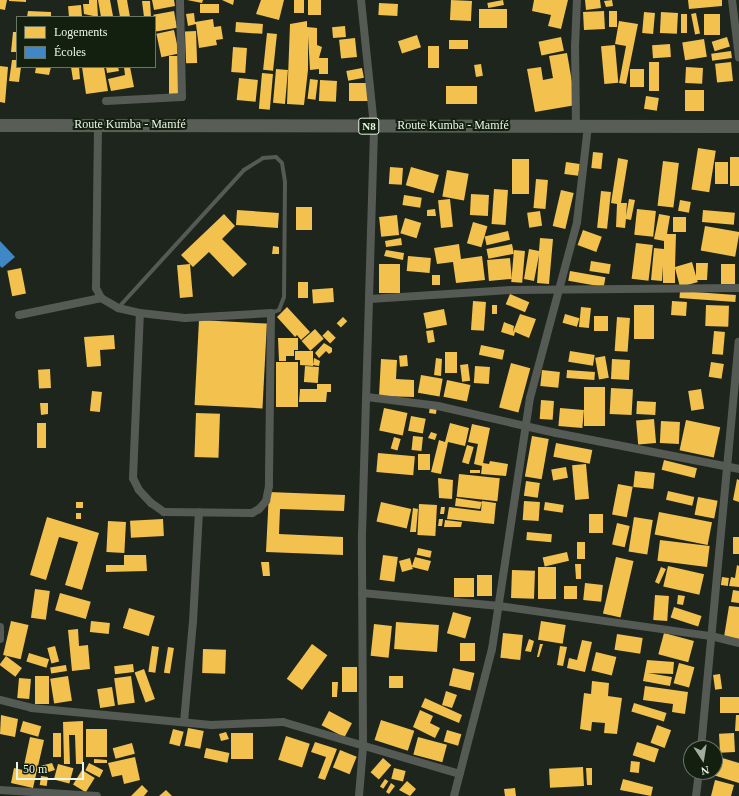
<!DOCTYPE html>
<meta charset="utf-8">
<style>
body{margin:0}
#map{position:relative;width:739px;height:796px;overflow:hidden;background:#1e251c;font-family:"Times New Roman",serif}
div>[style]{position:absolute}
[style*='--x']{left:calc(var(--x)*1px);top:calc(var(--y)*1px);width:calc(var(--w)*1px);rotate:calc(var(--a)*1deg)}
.homes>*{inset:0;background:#f2c14e;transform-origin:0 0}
.schools>*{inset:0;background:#3f88c5}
.service>*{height:4px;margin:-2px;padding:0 2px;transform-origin:2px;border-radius:2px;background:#555b54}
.minor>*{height:8px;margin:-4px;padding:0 4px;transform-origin:4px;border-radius:4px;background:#555b54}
.trunk>*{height:13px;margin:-6.5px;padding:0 6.5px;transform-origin:6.5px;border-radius:6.5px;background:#585e56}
span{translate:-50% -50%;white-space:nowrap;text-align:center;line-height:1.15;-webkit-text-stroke:4px #13200f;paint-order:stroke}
.shield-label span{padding:1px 3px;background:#13200f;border:1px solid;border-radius:3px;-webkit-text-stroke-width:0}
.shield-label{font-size:11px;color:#ecf5e9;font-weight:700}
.street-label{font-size:12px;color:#ecf5e9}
.legend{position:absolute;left:16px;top:16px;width:140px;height:52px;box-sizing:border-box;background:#13200f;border:1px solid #6a7566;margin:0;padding:5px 7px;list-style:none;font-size:12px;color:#ecf5e9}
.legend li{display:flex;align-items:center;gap:8px;height:20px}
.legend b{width:20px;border:1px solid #6a7566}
.north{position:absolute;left:683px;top:740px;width:40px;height:40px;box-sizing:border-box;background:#13200f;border:1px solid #6a7566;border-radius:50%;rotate:168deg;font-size:11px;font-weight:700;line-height:16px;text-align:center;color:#ecf5e9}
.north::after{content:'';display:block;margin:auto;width:14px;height:18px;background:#a4aca1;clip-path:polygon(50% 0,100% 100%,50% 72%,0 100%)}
.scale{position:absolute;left:16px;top:762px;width:68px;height:18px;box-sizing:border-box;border:2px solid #ecf5e9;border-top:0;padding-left:5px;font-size:12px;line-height:14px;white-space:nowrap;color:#ecf5e9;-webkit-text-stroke:3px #13200f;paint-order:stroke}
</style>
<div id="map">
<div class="homes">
<div style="clip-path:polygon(0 0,7px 0,5px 10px,0 9px)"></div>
<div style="clip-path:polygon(9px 0,26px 0,26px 2px,9px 1px)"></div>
<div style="clip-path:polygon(89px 0,97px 0,98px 17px,84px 14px,83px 4px,89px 4px)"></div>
<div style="clip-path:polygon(98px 0,110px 0,113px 16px,101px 17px)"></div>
<div style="clip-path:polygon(117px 0,127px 0,130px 17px,120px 17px)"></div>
<div style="clip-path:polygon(152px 0,174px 0,175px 6px,154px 10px)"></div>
<div style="clip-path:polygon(187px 0,203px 0,202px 3px)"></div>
<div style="clip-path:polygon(222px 0,234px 0,233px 5px)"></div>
<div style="clip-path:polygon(261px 0,284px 0,279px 20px,256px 14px)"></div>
<div style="left:294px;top:0;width:10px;height:13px"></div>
<div style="left:308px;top:0;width:13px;height:15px"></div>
<div style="left:451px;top:0;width:21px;height:20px;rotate:3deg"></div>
<div style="left:503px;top:0;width:5px;height:16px;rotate:79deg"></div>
<div style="clip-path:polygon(534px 0,568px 0,561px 29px,548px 26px,551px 15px,532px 11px)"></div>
<div style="clip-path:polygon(585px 0,600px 0,601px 8px,586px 10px)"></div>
<div style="clip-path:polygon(612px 0,613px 6px,606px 7px,604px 1px)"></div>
<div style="clip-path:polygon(688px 0,722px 0,722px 6px,689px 9px)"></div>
<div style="clip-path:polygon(142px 1px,150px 1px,151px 17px,144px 17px)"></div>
<div style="left:379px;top:3px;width:19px;height:12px;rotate:3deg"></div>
<div style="left:219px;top:4px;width:9px;height:19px;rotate:90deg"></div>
<div style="left:81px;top:5px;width:12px;height:13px;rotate:85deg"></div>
<div style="left:479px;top:9px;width:28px;height:19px"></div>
<div style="clip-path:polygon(28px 11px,51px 12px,51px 17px,27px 17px)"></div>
<div style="left:174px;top:11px;width:17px;height:21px;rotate:80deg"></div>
<div style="left:604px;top:11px;width:18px;height:21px;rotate:87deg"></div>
<div style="left:609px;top:11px;width:8px;height:16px"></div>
<div style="left:644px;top:12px;width:11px;height:21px;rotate:5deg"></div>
<div style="left:661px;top:12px;width:17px;height:21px;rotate:3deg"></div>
<div style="clip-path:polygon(194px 13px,195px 22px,213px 19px,214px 27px,221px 26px,223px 39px,216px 40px,217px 45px,199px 48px,196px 24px,188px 26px,186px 14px)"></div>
<div style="left:696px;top:13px;width:21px;height:5px;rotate:79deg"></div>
<div style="left:681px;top:14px;width:6px;height:19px"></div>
<div style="left:704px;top:14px;width:16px;height:21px"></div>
<div style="clip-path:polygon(307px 21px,307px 27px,317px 28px,317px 45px,322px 47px,319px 58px,328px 58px,328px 74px,319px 74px,319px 69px,310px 70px,308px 36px,308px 70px,304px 105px,287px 104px,290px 24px)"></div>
<div style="clip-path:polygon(619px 21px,638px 24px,626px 84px,619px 83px,626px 46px,615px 44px)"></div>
<div style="left:236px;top:22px;width:27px;height:10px;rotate:4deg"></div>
<div style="left:345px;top:26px;width:11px;height:13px;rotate:85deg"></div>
<div style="left:174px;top:30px;width:24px;height:18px;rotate:78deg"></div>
<div style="left:196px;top:31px;width:32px;height:11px;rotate:88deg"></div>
<div style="clip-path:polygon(13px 32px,17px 32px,17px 52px,11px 52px)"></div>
<div style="left:267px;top:33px;width:10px;height:37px;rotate:6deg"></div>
<div style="left:417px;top:35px;width:13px;height:20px;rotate:72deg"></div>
<div style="left:561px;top:37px;width:14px;height:23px;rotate:78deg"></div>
<div style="left:727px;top:37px;width:10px;height:16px;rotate:73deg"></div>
<div style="left:355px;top:38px;width:19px;height:16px;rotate:84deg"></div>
<div style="left:704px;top:39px;width:18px;height:22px;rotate:81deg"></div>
<div style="left:468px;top:40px;width:9px;height:19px;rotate:90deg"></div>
<div style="left:670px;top:44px;width:13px;height:18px;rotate:86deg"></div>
<div style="left:615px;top:45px;width:38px;height:14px;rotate:85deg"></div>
<div style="left:428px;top:46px;width:11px;height:22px"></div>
<div style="left:233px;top:47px;width:14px;height:25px;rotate:4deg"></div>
<div style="left:731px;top:51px;width:7px;height:20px;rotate:82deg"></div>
<div style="clip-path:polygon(567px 53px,576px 105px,535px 112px,527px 69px,541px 67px,543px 80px,553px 78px,549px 56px)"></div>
<div style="left:169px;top:56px;width:9px;height:38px"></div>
<div style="clip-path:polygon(12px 60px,17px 60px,17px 67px,21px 67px,19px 82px,9px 81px)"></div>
<div style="left:649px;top:62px;width:10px;height:29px"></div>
<div style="left:731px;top:62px;width:19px;height:16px;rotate:84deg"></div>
<div style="left:481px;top:64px;width:12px;height:7px;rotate:81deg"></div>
<div style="clip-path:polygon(0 66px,8px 67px,5px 103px,0 102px)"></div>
<div style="clip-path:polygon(36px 67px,51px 67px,49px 75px,35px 73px)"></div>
<div style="clip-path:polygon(71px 67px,79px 67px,80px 79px,73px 80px)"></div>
<div style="clip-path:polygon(82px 67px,104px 67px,108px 91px,86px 94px)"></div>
<div style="clip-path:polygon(106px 67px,118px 67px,119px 71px,107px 73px)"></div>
<div style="clip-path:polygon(124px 67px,130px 67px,134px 87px,111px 91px,108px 79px,125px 75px)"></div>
<div style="left:686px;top:67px;width:17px;height:16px;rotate:3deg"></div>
<div style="left:362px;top:68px;width:10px;height:16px;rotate:79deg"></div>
<div style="left:276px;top:69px;width:12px;height:34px;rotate:5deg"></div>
<div style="left:630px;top:69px;width:14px;height:18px"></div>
<div style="left:262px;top:73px;width:11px;height:36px;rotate:5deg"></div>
<div style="left:239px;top:78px;width:19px;height:22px;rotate:6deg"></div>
<div style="left:310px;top:79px;width:8px;height:20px;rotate:7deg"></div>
<div style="left:320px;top:80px;width:17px;height:21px;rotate:3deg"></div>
<div style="left:368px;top:83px;width:18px;height:19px;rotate:90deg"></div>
<div style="left:477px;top:86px;width:18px;height:31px;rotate:90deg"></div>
<div style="left:685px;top:90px;width:19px;height:21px"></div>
<div style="left:646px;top:96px;width:13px;height:13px;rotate:9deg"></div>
<div style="left:698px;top:148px;width:18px;height:42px;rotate:9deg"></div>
<div style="left:593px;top:152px;width:10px;height:16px;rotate:6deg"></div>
<div style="left:730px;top:157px;width:9px;height:29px"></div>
<div style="clip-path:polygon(618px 158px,628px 160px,621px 203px,627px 203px,626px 216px,629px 199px,635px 200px,631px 220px,626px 219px,625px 228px,616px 227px,617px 204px,611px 203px)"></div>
<div style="left:512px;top:159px;width:17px;height:35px"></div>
<div style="left:663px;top:161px;width:16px;height:45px;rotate:7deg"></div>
<div style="left:566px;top:162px;width:14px;height:12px;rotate:8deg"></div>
<div style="left:715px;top:162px;width:13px;height:22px"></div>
<div style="left:390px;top:167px;width:13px;height:17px;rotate:4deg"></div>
<div style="left:411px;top:167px;width:29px;height:19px;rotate:16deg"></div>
<div style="left:447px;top:170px;width:22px;height:27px;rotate:10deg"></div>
<div style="left:536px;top:179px;width:12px;height:29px;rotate:5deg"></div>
<div style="left:494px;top:189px;width:14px;height:35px;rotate:4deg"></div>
<div style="left:561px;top:190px;width:13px;height:37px;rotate:13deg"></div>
<div style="left:601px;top:191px;width:10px;height:37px;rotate:6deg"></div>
<div style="left:471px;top:194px;width:18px;height:21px;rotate:3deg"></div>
<div style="left:404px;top:195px;width:18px;height:10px;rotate:9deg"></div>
<div style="left:450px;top:199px;width:28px;height:12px;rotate:84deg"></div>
<div style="left:680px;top:200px;width:11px;height:11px;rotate:10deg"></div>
<div style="left:312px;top:207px;width:23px;height:16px;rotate:90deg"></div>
<div style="clip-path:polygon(435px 209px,436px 216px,427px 216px,427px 210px)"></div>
<div style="left:637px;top:209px;width:19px;height:26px;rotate:6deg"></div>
<div style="left:237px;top:210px;width:42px;height:15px;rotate:4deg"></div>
<div style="left:703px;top:210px;width:32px;height:12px;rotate:5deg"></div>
<div style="left:540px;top:211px;width:15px;height:13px;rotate:82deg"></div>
<div style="clip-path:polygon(224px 214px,235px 226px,222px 239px,247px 264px,233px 277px,209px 252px,193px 267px,181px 255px)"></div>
<div style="clip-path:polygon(659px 214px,670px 216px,667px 234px,676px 234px,675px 267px,692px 262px,696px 276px,696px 263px,708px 263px,707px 280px,697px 280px,698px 282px,680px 287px,675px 268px,675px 283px,663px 283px,663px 266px,662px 281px,651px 280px,654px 248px,664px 249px,664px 241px,654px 239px)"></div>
<div style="left:397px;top:215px;width:20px;height:18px;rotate:84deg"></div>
<div style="left:673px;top:217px;width:13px;height:15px"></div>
<div style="left:405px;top:218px;width:17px;height:16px;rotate:17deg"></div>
<div style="left:473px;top:222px;width:15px;height:22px;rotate:16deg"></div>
<div style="left:705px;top:226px;width:35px;height:25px;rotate:10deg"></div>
<div style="left:583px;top:230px;width:20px;height:16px;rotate:20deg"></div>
<div style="left:508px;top:231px;width:9px;height:24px;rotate:77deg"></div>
<div style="clip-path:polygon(401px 238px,402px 245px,386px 247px,385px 241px)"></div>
<div style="clip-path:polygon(540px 238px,553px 239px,549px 284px,537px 283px,539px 255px,534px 281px,524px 279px,529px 249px,539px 251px)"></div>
<div style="left:636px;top:243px;width:17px;height:36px;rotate:7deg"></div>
<div style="clip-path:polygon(459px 244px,461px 259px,482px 256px,485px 280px,456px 283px,453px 262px,437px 264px,434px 248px)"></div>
<div style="left:512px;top:244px;width:10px;height:26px;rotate:79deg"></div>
<div style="clip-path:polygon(273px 246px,279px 247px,279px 254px,272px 254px)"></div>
<div style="clip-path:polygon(386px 250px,404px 253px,403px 260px,384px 256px)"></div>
<div style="left:514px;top:250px;width:11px;height:32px;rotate:5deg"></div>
<div style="left:408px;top:256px;width:23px;height:15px;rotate:5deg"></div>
<div style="left:510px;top:258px;width:21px;height:23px;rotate:85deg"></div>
<div style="left:591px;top:261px;width:20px;height:10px;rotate:9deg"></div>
<div style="left:190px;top:264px;width:33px;height:13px;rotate:85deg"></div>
<div style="left:400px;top:264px;width:29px;height:21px;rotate:90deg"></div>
<div style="left:721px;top:264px;width:14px;height:20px"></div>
<div style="left:21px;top:268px;width:26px;height:14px;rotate:79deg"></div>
<div style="left:570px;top:271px;width:36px;height:10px;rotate:10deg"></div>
<div style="left:432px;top:275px;width:8px;height:10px"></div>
<div style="left:298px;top:282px;width:10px;height:16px"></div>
<div style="left:333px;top:288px;width:14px;height:21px;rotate:86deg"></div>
<div style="left:680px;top:291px;width:56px;height:7px;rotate:4deg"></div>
<div style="left:510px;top:294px;width:21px;height:11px;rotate:23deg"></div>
<div style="left:473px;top:301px;width:13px;height:29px;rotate:4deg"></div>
<div style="left:672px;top:301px;width:15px;height:14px;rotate:4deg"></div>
<div style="left:492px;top:305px;width:5px;height:9px"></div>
<div style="left:634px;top:305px;width:20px;height:34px"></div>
<div style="left:706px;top:305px;width:23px;height:21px;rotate:2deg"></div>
<div style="clip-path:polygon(287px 307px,310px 332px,301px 340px,297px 335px,295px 337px,277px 317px)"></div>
<div style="left:581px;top:307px;width:10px;height:20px;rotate:6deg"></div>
<div style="left:444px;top:309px;width:16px;height:21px;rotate:79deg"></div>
<div style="clip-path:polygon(520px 314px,536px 319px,529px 338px,515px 332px,514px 336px,501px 332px,504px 322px,514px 326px,513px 332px)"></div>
<div style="left:565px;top:314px;width:15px;height:9px;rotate:16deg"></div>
<div style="left:594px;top:316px;width:14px;height:15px"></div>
<div style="left:343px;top:317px;width:6px;height:9px;rotate:45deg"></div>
<div style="left:617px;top:317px;width:13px;height:34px;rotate:4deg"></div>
<div style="left:199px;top:320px;width:68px;height:85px;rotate:3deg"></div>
<div style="left:315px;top:329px;width:13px;height:18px;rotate:48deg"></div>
<div style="left:328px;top:330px;width:11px;height:8px;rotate:45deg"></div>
<div style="left:433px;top:330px;width:12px;height:7px;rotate:81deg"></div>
<div style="left:714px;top:331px;width:11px;height:23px;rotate:5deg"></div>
<div style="clip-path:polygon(114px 335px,115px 349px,100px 350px,101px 366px,87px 367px,84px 337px)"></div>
<div style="clip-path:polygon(278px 338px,298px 338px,298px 350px,294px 350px,294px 356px,286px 356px,286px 361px,279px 361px)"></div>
<div style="clip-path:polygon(324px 343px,332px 348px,332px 352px,329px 354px,326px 351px,319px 358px,315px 353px)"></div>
<div style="left:481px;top:345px;width:24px;height:10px;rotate:12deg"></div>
<div style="clip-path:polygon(295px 351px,313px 351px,313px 366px,300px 365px,300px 360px,295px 360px)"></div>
<div style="left:570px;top:351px;width:25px;height:11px;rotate:9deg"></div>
<div style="left:457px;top:352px;width:21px;height:12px;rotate:90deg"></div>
<div style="left:407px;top:355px;width:11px;height:8px;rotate:85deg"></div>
<div style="left:605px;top:356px;width:22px;height:10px;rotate:80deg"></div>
<div style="clip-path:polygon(314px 358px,320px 361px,319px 366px,313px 365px)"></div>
<div style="clip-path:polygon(436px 358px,442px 359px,441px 376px,434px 375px)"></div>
<div style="clip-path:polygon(381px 359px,397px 360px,396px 379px,414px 380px,414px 397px,379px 396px)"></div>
<div style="left:612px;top:359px;width:18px;height:20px;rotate:3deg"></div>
<div style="left:276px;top:362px;width:22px;height:45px"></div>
<div style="left:711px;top:362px;width:13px;height:15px;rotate:9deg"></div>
<div style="left:511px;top:363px;width:20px;height:46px;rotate:15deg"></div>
<div style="left:468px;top:364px;width:17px;height:8px;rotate:83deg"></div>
<div style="left:305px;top:366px;width:14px;height:16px;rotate:4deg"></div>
<div style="left:475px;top:366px;width:15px;height:17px;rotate:4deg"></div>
<div style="left:50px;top:369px;width:19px;height:12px;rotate:87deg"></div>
<div style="left:542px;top:370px;width:18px;height:16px;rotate:6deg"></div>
<div style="left:567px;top:370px;width:28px;height:8px;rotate:4deg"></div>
<div style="left:421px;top:375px;width:22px;height:18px;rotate:10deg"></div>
<div style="left:447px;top:380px;width:24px;height:17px;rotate:12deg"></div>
<div style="clip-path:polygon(317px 384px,331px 384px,331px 392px,327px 392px,326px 402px,299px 402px,300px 389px,317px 389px)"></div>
<div style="left:584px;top:387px;width:21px;height:39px"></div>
<div style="left:611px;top:388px;width:22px;height:26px;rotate:3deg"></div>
<div style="left:701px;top:389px;width:20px;height:13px;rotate:81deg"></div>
<div style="left:92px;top:391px;width:10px;height:20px;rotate:6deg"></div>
<div style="left:541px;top:400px;width:13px;height:19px;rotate:4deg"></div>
<div style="left:637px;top:401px;width:19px;height:13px;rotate:3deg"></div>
<div style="clip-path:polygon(40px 403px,48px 403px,48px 414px,41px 415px)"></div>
<div style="left:430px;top:406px;width:7px;height:7px;rotate:8deg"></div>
<div style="left:384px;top:408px;width:24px;height:23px;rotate:12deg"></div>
<div style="left:560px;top:408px;width:24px;height:18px;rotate:5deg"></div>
<div style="left:196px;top:413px;width:24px;height:44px;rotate:2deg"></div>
<div style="left:411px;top:416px;width:15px;height:15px;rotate:11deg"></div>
<div style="left:654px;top:419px;width:24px;height:18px;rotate:85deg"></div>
<div style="left:686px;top:420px;width:35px;height:31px;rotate:12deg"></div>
<div style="left:661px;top:421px;width:19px;height:22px;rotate:3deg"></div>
<div style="left:37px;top:423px;width:9px;height:25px"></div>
<div style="clip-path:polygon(450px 423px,469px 428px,465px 446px,448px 442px,441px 474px,431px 472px,439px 440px,445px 442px)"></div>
<div style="clip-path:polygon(472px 424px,490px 428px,483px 463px,489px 464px,490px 461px,508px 464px,506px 476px,481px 474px,482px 466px,474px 464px,478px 444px,468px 442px)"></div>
<div style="clip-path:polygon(431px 432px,437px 434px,435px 440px,428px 438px)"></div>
<div style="left:413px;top:436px;width:10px;height:14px;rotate:6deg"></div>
<div style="left:532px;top:436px;width:17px;height:41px;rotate:10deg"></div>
<div style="left:394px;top:437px;width:7px;height:12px;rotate:16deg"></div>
<div style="left:556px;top:443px;width:37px;height:14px;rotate:11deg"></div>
<div style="left:467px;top:445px;width:7px;height:18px;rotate:16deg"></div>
<div style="left:378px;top:453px;width:37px;height:19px;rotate:5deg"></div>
<div style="left:418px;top:454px;width:12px;height:16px"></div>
<div style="left:664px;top:460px;width:34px;height:10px;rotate:14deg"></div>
<div style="left:586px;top:464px;width:35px;height:14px;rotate:85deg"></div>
<div style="left:566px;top:467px;width:11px;height:15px;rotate:80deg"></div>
<div style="left:470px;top:470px;width:10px;height:3px"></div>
<div style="left:635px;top:471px;width:20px;height:16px;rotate:6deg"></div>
<div style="left:459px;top:474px;width:41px;height:23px;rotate:6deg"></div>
<div style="clip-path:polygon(438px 478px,453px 480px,452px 499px,439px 498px)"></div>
<div style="clip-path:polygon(737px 479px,739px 480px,739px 502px,733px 500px)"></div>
<div style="left:526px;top:481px;width:14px;height:15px;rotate:8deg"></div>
<div style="left:618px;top:484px;width:15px;height:31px;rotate:11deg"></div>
<div style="left:668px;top:491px;width:27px;height:9px;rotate:13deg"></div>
<div style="clip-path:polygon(269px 492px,345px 495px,344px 511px,280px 509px,279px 534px,343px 537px,343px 555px,266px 552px)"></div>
<div style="left:698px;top:497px;width:20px;height:18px;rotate:11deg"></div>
<div style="clip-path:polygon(456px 498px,482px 502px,480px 509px,455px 506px)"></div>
<div style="clip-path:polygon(482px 501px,496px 503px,494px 524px,447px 519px,449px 507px,481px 511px)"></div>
<div style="left:524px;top:501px;width:16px;height:19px;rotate:4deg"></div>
<div style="left:76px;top:502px;width:7px;height:6px"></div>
<div style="left:381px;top:502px;width:31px;height:20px;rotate:13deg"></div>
<div style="left:545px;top:502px;width:19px;height:8px;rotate:9deg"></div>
<div style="left:419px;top:504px;width:18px;height:31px;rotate:3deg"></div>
<div style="clip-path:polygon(441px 507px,445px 507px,444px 514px,440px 514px)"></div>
<div style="clip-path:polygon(413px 508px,418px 509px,416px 532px,410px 532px)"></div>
<div style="left:659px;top:512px;width:54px;height:23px;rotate:11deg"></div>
<div style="left:76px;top:513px;width:5px;height:6px"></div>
<div style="left:589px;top:514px;width:14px;height:19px"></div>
<div style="clip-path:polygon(47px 517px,99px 533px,82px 590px,65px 585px,78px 542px,59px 537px,46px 580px,30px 575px)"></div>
<div style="left:634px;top:517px;width:19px;height:35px;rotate:9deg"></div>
<div style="left:163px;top:519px;width:17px;height:33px;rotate:87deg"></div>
<div style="clip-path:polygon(439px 519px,443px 519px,442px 526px,438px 526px)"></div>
<div style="clip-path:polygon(445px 520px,462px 522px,461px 527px,444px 527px)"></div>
<div style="left:108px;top:521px;width:18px;height:31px;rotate:3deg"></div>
<div style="left:617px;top:523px;width:13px;height:22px;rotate:13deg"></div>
<div style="left:527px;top:532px;width:25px;height:8px;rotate:5deg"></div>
<div style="left:733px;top:537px;width:6px;height:17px"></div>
<div style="left:660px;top:540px;width:50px;height:21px;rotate:7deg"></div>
<div style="left:577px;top:542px;width:8px;height:17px"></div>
<div style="left:418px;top:548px;width:14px;height:7px;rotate:12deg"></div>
<div style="left:567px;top:552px;width:9px;height:25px;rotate:77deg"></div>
<div style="clip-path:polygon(124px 555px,146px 555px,147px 571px,106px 572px,106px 565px,124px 565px)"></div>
<div style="left:383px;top:555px;width:15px;height:25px;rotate:8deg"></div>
<div style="clip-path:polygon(415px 557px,431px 561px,428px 571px,412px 567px,413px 569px,402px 572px,399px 561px,410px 558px,412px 566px)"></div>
<div style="left:616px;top:557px;width:18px;height:58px;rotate:13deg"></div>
<div style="clip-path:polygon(261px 562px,269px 562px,270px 576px,263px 576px)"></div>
<div style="clip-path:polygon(575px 564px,581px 564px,581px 579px,576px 579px)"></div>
<div style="clip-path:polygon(737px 565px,739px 566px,739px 587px,729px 586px,731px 577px,735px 578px)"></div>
<div style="left:668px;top:566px;width:37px;height:21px;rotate:13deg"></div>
<div style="left:538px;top:567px;width:18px;height:32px"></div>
<div style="clip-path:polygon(661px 567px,666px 569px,659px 584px,655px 582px)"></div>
<div style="left:512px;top:570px;width:23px;height:28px;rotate:2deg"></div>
<div style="left:477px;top:575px;width:15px;height:21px"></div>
<div style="left:722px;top:577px;width:7px;height:8px;rotate:8deg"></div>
<div style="left:474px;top:578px;width:19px;height:20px;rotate:90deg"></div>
<div style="left:585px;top:583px;width:18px;height:17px;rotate:6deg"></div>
<div style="left:564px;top:586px;width:13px;height:13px"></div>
<div style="left:35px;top:589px;width:15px;height:29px;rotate:8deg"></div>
<div style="clip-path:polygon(733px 590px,739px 591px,739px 603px,731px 602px)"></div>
<div style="left:60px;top:593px;width:32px;height:18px;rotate:16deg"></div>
<div style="left:655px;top:595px;width:14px;height:25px;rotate:4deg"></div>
<div style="clip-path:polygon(678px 595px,685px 596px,683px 605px,677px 604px)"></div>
<div style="clip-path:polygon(729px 606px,739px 607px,739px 639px,724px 637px)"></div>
<div style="left:674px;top:607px;width:29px;height:11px;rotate:18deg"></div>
<div style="left:129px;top:608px;width:27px;height:21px;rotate:17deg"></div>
<div style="left:453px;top:612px;width:19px;height:22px;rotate:16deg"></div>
<div style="left:11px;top:621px;width:18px;height:35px;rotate:13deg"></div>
<div style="left:91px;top:621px;width:19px;height:11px;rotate:6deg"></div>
<div style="left:541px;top:621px;width:25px;height:19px;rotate:9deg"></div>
<div style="left:396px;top:622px;width:43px;height:27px;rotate:4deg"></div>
<div style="left:374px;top:624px;width:18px;height:32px;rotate:6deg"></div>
<div style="clip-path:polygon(78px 629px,79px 646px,88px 645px,90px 669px,72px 671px,68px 630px)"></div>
<div style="left:503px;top:633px;width:20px;height:25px;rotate:6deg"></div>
<div style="left:664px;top:633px;width:31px;height:22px;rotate:15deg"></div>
<div style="left:617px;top:634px;width:26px;height:16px;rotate:9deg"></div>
<div style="clip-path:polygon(529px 639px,534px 641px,531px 652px,525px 651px)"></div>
<div style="clip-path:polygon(582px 640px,592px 642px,585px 672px,567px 668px,569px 658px,577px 660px)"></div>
<div style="left:460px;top:643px;width:15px;height:18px"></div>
<div style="left:312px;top:644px;width:19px;height:43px;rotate:36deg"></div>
<div style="clip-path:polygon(540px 644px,543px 644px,539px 657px,537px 657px)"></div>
<div style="left:55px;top:646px;width:16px;height:8px;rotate:75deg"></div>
<div style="left:152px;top:646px;width:7px;height:26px;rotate:8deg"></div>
<div style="clip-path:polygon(560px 646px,567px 647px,563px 666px,557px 665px)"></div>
<div style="left:168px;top:647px;width:6px;height:26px;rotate:9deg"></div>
<div style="left:203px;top:649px;width:23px;height:24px;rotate:2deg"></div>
<div style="left:596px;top:652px;width:21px;height:19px;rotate:14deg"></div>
<div style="left:29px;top:653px;width:21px;height:9px;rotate:17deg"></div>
<div style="left:6px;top:656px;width:20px;height:11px;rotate:37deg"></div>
<div style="clip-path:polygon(647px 660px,674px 662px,673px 674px,648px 673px,672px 677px,670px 686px,643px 681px)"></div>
<div style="left:679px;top:663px;width:16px;height:21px;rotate:15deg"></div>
<div style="left:133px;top:664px;width:8px;height:19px;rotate:83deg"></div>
<div style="left:66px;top:665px;width:6px;height:16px;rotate:81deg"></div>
<div style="left:342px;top:667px;width:15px;height:25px"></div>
<div style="left:453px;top:668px;width:22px;height:18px;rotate:13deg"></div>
<div style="left:144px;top:669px;width:32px;height:10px;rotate:70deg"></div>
<div style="left:720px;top:674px;width:15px;height:7px;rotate:82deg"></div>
<div style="left:35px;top:676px;width:14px;height:28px"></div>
<div style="left:68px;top:676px;width:25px;height:18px;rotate:81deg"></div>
<div style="left:131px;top:676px;width:27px;height:17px;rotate:82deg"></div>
<div style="left:389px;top:676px;width:14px;height:12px"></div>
<div style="left:19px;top:678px;width:12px;height:20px;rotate:5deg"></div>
<div style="clip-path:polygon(592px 681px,609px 683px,608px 696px,622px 698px,617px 734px,604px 733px,605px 723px,592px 722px,591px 731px,580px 729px,584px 693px,591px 694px)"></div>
<div style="clip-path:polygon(332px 682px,338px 682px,337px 697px,332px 697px)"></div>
<div style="clip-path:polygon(645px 686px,688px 692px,685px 714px,672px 712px,673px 704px,643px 700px)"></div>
<div style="left:112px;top:687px;width:19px;height:15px;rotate:81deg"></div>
<div style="clip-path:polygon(446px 691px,457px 695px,452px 708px,442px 705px)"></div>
<div style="left:720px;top:697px;width:19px;height:16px"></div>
<div style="clip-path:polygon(425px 698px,462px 715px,459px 723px,421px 707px)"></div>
<div style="left:634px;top:703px;width:34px;height:9px;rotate:17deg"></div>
<div style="clip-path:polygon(420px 710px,433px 716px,430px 723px,440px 728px,435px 738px,413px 727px)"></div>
<div style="left:329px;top:711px;width:26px;height:16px;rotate:28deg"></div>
<div style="clip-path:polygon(1px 715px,18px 719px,15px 737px,0 734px)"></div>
<div style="clip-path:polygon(736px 715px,739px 715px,739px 731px,735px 731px)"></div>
<div style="left:381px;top:720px;width:35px;height:21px;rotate:18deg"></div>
<div style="left:23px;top:721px;width:19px;height:11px;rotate:16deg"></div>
<div style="clip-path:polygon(83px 721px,83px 764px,76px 764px,75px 735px,69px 735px,70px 764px,64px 764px,63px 722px)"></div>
<div style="left:657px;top:725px;width:15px;height:19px;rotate:20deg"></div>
<div style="left:188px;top:728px;width:16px;height:18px;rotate:11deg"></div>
<div style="left:86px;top:729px;width:21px;height:28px"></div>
<div style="left:173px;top:729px;width:11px;height:15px;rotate:15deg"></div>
<div style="left:447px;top:730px;width:15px;height:12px;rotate:16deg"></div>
<div style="clip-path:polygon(226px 732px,229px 739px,221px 741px,219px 734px)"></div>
<div style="left:53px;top:733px;width:8px;height:24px"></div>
<div style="left:231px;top:733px;width:22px;height:26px"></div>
<div style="left:734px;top:733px;width:19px;height:15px;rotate:87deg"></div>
<div style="left:286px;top:736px;width:25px;height:25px;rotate:18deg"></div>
<div style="clip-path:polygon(30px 737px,44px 740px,33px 788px,11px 783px,14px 768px,23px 770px)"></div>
<div style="left:418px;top:737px;width:30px;height:18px;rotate:15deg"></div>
<div style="clip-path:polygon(315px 742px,337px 749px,325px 780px,318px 778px,326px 757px,311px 752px)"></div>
<div style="left:637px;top:742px;width:23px;height:14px;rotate:18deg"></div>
<div style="left:132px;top:743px;width:11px;height:20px;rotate:75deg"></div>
<div style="left:206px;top:748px;width:24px;height:10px;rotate:12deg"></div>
<div style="left:340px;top:750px;width:18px;height:19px;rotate:22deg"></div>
<div style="clip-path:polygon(135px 757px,140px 780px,124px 784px,122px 775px,112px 777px,108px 763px)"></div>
<div style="clip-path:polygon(719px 757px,739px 763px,739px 783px,713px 775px)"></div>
<div style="left:383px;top:758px;width:11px;height:19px;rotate:41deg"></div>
<div style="clip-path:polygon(94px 759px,107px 760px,107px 763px,94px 763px)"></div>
<div style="left:631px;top:761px;width:9px;height:11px;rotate:6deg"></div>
<div style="clip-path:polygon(52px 763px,55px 770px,42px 774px,40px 766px)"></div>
<div style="left:89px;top:763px;width:16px;height:8px;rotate:27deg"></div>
<div style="left:58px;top:764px;width:16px;height:16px;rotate:15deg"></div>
<div style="left:583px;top:767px;width:19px;height:34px;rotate:87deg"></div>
<div style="left:394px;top:768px;width:12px;height:11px;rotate:14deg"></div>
<div style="clip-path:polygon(586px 768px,592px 768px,592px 785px,587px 785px)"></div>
<div style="left:82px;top:770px;width:15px;height:17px;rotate:32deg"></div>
<div style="left:41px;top:776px;width:7px;height:9px;rotate:8deg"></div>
<div style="left:385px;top:779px;width:4px;height:9px;rotate:34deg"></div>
<div style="clip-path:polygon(623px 779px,653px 787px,651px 796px,620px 790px)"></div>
<div style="clip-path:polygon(715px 780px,734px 785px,731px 796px,711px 796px)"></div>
<div style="clip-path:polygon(407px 781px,416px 789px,410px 796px,399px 790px)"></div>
<div style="clip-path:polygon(391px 783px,395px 786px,389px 794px,386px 792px)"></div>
<div style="clip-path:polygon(142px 785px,148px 791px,144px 796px,131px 796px)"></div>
<div style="clip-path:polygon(515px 788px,516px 796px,505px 796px,504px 789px)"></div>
<div style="clip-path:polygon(166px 790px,172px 796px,159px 796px)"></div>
</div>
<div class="schools">
<div style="clip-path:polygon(0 241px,15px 257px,2px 268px,0 266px)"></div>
</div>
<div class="service">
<div style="--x:118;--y:308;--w:187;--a:-47.6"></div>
<div style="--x:244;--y:170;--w:22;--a:-32"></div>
<div style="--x:263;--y:158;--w:13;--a:-4"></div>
<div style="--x:276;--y:157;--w:8;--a:45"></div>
<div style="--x:282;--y:163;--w:19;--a:81"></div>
<div style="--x:285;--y:182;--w:115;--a:90.5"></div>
<div style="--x:284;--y:297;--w:14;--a:111"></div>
<div style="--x:279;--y:310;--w:9;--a:159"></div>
</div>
<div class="minor">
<div style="--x:732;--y:0;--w:58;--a:83.1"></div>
<div style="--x:106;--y:101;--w:76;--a:-3"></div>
<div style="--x:182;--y:97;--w:97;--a:-91.2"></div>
<div style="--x:98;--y:125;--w:163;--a:90.7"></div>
<div style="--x:96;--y:288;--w:11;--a:63"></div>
<div style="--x:101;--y:298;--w:20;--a:30"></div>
<div style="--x:118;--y:308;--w:23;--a:13"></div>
<div style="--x:140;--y:313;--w:45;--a:6.3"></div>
<div style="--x:185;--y:318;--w:86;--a:-3.3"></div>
<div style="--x:271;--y:313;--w:173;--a:90.7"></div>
<div style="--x:269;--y:486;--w:15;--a:101"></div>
<div style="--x:266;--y:501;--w:11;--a:131"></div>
<div style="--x:259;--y:509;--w:8;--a:150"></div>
<div style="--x:252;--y:513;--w:88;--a:-179.3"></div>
<div style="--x:164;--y:512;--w:16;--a:-145"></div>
<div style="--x:151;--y:503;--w:18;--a:-133"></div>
<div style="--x:139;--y:490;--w:13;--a:-117"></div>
<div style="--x:133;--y:478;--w:165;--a:-87.6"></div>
<div style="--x:576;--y:126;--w:79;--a:-90.7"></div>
<div style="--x:575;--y:47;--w:47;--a:-87.6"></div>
<div style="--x:370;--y:299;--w:141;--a:-3.7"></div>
<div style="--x:511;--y:290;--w:228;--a:-0.5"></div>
<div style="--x:19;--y:315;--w:84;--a:-11.7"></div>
<div style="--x:367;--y:397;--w:72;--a:7.2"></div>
<div style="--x:438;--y:406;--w:121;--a:12.9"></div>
<div style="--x:556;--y:433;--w:187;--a:11.1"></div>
<div style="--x:362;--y:593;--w:138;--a:5.4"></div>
<div style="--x:499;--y:606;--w:214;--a:8.1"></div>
<div style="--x:711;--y:636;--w:29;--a:14"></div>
<div style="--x:0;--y:627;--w:12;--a:90"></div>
<div style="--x:0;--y:700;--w:32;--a:14"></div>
<div style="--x:31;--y:708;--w:181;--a:5.4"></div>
<div style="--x:211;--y:725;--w:72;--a:-2.4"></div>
<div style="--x:283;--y:722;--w:184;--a:16.4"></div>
<div style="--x:184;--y:722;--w:100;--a:-84.9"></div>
<div style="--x:193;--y:622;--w:110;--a:-86.9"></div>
<div style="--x:701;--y:748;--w:408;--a:-84.7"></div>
<div style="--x:0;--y:790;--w:97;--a:3.5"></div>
<div style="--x:359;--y:796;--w:49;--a:-85.3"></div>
<div style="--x:363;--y:747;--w:212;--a:-90.3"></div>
<div style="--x:362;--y:535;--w:409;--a:-88.3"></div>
<div style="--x:374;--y:126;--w:127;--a:-95.9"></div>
<div style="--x:454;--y:796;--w:152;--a:-75.5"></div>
<div style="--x:492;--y:649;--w:254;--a:-81.4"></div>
<div style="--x:530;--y:398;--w:182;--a:-75"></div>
<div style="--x:577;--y:222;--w:97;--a:-83.5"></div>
<div style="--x:696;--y:796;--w:24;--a:-83"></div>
</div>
<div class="trunk">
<div style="--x:0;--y:125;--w:739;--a:0.08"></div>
</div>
<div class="shield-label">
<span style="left:369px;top:126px">N8</span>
</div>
<div class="street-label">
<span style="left:130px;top:125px">Route Kumba - Mamfé</span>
<span style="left:453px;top:126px">Route Kumba - Mamfé</span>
</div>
<ul class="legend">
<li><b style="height:11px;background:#f2c14e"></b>Logements</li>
<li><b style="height:11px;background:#3f88c5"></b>Écoles</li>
</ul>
<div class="north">N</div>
<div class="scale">50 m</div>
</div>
